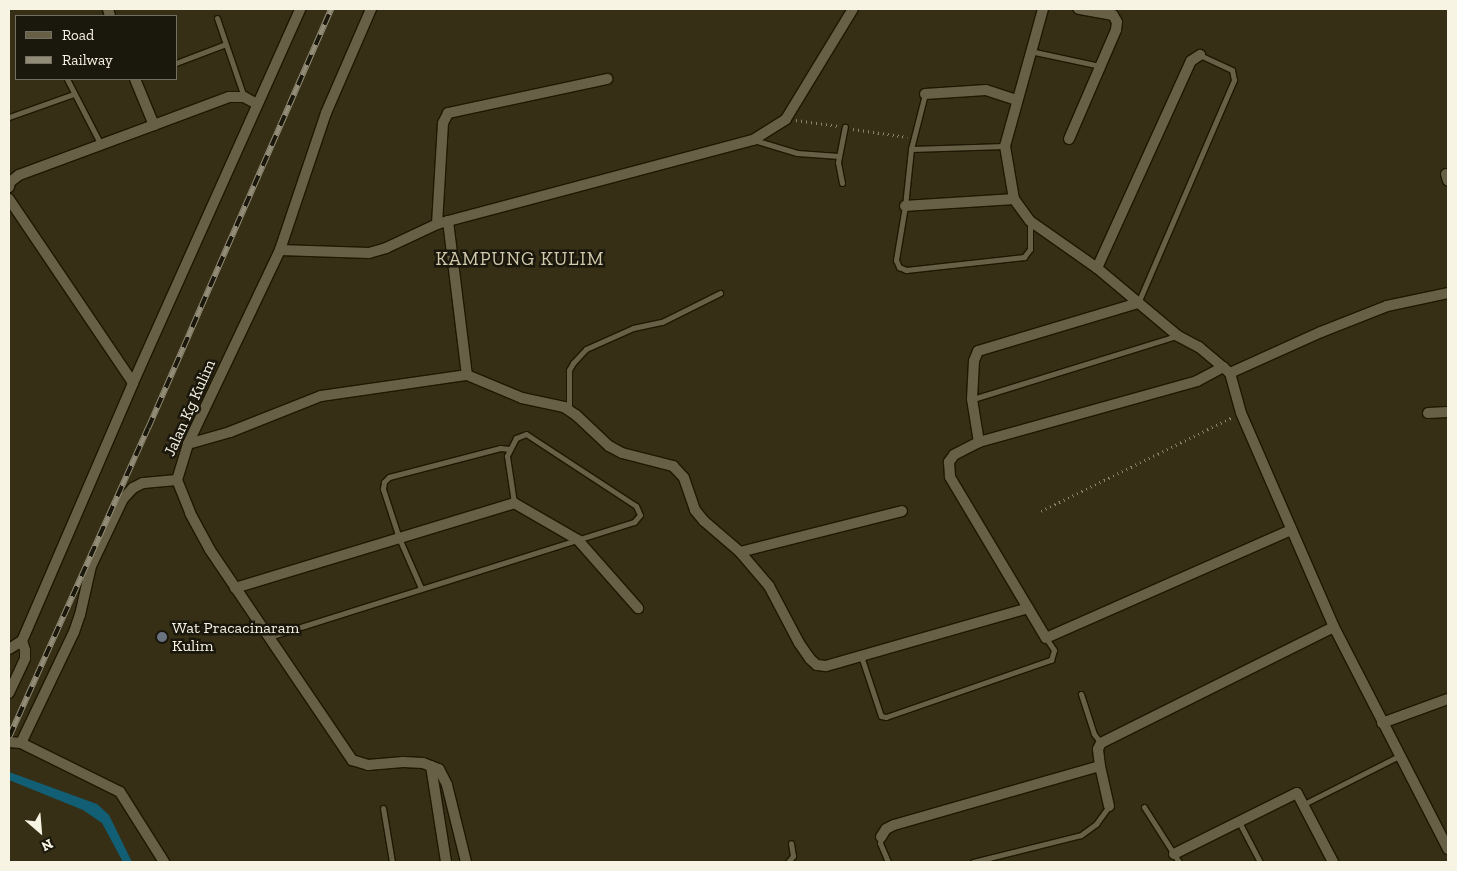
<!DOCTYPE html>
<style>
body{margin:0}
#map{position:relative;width:1457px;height:871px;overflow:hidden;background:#362f16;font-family:"Zilla Slab",serif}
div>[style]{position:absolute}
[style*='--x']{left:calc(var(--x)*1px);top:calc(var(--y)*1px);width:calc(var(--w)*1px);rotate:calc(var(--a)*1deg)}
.water>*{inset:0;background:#125e74}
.path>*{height:2.5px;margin-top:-1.25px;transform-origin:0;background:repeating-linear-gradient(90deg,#8b8570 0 1px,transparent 0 5px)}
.roads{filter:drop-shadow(1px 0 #1e1701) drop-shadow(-1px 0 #1e1701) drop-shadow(0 1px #1e1701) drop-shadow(0 -1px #1e1701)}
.lane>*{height:5px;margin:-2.5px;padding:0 2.5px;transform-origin:2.5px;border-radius:2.5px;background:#686046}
.street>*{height:10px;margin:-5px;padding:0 5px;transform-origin:5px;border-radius:5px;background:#686046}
.rail>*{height:5.5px;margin-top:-2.75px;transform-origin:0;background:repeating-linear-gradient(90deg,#1a170c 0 11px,#928c77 0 22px);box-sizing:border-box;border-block:1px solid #928c77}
.dots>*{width:14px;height:14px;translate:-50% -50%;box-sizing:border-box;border:2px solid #1a170c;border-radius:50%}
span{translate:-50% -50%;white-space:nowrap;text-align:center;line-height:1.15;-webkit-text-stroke:5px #1a170c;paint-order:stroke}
.street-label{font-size:16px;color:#f8f4e4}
.poi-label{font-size:16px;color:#f8f4e4}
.left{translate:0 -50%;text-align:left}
.quarter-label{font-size:19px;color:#d2caac;letter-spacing:1px}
.frame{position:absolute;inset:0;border:10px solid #f8f4e4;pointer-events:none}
.legend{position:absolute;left:15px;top:15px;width:162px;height:65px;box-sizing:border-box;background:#1a170c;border:1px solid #736f62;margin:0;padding:6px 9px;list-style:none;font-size:15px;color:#f8f4e4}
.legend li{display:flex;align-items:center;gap:10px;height:25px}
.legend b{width:25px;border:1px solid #736f62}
.north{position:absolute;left:15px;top:806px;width:50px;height:50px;-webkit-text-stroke:4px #1a170c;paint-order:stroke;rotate:153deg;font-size:14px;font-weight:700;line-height:20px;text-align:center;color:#f8f4e4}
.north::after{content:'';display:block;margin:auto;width:18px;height:22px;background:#f8f4e4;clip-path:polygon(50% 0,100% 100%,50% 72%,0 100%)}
</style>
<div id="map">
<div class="water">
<div style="clip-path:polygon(9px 772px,97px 804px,109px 815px,132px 862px,123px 862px,102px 823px,83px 810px,9px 780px)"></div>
</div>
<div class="path">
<div style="--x:796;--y:120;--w:42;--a:8.1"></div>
<div style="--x:853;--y:129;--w:55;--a:8.4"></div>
<div style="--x:1041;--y:511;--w:212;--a:-26.1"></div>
</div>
<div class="roads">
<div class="lane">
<div style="--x:217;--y:18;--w:83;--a:71.1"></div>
<div style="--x:1030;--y:51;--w:72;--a:12.1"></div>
<div style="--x:176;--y:63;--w:53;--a:-20.8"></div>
<div style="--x:67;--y:79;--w:74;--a:62.7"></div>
<div style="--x:925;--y:94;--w:57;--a:104.3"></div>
<div style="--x:911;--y:149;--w:57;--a:96"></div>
<div style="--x:905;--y:206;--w:55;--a:99.5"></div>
<div style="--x:896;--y:260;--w:8;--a:67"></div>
<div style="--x:899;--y:267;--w:8;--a:23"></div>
<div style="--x:906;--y:270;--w:119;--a:-6.3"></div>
<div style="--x:1024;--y:257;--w:10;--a:-53"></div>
<div style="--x:1030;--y:249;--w:28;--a:-90"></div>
<div style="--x:9;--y:117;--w:69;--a:-19.5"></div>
<div style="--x:754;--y:140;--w:45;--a:16.8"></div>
<div style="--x:797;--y:153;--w:42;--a:4.1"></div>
<div style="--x:911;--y:149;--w:94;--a:-1.8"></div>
<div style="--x:842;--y:183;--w:21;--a:-101"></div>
<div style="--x:838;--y:162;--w:36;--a:-79"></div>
<div style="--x:1138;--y:303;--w:243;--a:-66.7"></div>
<div style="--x:1234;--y:80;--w:10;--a:-101"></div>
<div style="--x:1232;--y:70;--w:35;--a:-155"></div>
<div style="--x:973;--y:399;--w:214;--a:-17.2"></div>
<div style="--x:569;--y:408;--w:38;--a:-90"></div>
<div style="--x:569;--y:370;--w:8;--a:-60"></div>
<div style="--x:573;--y:363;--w:19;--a:-47"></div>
<div style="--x:586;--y:349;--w:51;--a:-24.1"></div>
<div style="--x:633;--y:328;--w:30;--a:-12"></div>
<div style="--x:662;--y:322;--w:65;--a:-26.6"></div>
<div style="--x:421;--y:588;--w:55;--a:-113.7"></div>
<div style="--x:399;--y:538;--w:52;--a:-108.1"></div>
<div style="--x:383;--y:489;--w:7;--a:-82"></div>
<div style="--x:384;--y:482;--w:7;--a:-45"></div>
<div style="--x:389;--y:477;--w:115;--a:-14.6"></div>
<div style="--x:500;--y:448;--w:10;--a:6"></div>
<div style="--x:269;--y:637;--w:383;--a:-17.5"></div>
<div style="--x:634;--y:522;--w:9;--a:-49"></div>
<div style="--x:640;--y:515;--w:10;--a:-114"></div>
<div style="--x:636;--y:506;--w:131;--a:-146.8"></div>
<div style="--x:526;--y:434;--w:11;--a:158"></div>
<div style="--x:516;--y:438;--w:20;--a:117"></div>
<div style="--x:507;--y:456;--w:48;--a:81.5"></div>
<div style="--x:861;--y:656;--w:63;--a:71.6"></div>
<div style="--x:881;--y:716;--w:5;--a:11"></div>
<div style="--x:886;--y:717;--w:175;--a:-19.1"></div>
<div style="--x:1051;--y:660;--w:10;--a:-73"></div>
<div style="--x:1054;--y:650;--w:14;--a:-124"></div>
<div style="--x:1081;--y:694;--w:42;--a:72"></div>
<div style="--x:1094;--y:734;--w:11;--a:52"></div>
<div style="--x:1304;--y:804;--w:106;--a:-26.8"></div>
<div style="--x:1144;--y:807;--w:65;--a:57.5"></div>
<div style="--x:383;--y:808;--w:55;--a:80.5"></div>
<div style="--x:1239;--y:822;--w:45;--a:62.3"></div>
<div style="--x:881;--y:837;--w:6;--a:99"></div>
<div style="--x:880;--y:843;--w:21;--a:67"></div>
<div style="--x:788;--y:862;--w:8;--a:-50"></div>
<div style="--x:793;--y:856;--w:13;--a:-99"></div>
<div style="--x:973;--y:862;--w:111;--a:-14"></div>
<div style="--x:1081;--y:835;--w:19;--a:-36"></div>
<div style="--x:1096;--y:824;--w:22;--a:-54"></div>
</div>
<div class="street">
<div style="--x:108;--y:9;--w:7;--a:74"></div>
<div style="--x:371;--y:9;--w:113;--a:113.4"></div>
<div style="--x:326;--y:113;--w:145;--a:108.6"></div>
<div style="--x:280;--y:250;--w:215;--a:115.4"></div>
<div style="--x:188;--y:444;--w:38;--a:107"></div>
<div style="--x:177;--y:480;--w:35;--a:68"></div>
<div style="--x:190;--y:513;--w:42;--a:61.6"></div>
<div style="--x:210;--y:550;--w:254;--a:55.9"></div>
<div style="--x:352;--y:760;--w:17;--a:17"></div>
<div style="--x:368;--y:765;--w:35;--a:-5"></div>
<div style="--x:403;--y:762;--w:20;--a:3"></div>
<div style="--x:423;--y:763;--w:17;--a:21"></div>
<div style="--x:439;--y:769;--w:18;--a:63"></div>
<div style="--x:447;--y:785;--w:79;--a:76.1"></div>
<div style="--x:1043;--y:9;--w:142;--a:105.5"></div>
<div style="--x:1005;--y:146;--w:54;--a:80.4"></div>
<div style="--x:1014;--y:199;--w:27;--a:54"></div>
<div style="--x:1030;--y:221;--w:82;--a:35"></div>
<div style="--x:1097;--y:268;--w:106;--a:40"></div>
<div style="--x:1178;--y:336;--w:24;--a:28"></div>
<div style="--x:1199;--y:347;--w:40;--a:40"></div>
<div style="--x:1230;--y:373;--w:41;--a:74.6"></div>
<div style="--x:1241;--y:413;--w:233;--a:66.5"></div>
<div style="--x:1334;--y:627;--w:250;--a:62.8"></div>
<div style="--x:135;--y:79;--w:50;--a:67.6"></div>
<div style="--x:154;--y:125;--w:80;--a:-20.5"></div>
<div style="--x:229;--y:97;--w:15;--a:0"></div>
<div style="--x:244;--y:97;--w:15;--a:28"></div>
<div style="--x:925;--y:94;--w:61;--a:-3.8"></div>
<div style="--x:986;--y:90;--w:32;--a:18"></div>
<div style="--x:1069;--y:139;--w:119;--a:-66.7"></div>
<div style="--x:1116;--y:30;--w:8;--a:-83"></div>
<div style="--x:1117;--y:22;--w:8;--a:-120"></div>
<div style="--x:1113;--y:15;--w:35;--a:-170"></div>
<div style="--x:1446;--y:174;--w:7;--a:74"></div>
<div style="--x:9;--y:187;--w:5;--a:-79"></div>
<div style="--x:10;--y:182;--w:11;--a:-38"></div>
<div style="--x:19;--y:175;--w:144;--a:-20.3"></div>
<div style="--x:9;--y:199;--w:222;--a:56"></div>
<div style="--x:905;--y:206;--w:109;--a:-3.7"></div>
<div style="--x:448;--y:221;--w:155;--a:83"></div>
<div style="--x:437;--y:224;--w:101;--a:-86.6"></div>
<div style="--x:443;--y:123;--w:11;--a:-63"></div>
<div style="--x:448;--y:113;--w:163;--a:-12.1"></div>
<div style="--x:280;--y:250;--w:89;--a:1.9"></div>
<div style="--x:369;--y:253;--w:18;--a:-16"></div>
<div style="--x:386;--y:248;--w:56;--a:-25.2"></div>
<div style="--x:437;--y:224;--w:327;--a:-14.9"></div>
<div style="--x:753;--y:140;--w:39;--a:-32"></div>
<div style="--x:786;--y:119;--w:129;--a:-58.7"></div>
<div style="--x:1097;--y:268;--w:227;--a:-65.6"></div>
<div style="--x:1191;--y:61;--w:11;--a:-34"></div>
<div style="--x:1138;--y:303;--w:167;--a:163.3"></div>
<div style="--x:978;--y:351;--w:11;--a:112"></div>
<div style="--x:974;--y:361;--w:38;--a:93"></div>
<div style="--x:972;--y:399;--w:44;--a:80.8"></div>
<div style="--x:979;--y:442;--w:226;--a:-15.6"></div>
<div style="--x:1197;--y:381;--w:30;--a:-28"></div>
<div style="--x:1230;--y:373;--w:100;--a:-24.3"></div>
<div style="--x:1321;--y:332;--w:71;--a:-21.5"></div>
<div style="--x:1387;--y:306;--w:62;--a:-12"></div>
<div style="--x:1428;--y:413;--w:20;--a:-3"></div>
<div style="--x:979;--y:442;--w:28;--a:153"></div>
<div style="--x:954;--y:455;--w:9;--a:126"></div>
<div style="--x:949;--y:462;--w:15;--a:86"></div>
<div style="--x:950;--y:477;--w:187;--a:59.2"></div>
<div style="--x:1046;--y:638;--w:268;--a:-23.8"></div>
<div style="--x:188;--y:444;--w:44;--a:-15.9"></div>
<div style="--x:230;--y:432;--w:98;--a:-21.6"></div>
<div style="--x:321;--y:396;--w:148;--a:-8.2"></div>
<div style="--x:467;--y:375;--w:60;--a:22.7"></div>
<div style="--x:522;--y:398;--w:43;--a:12.1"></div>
<div style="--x:564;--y:407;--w:14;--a:34"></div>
<div style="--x:576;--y:415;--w:45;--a:43.2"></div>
<div style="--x:609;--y:446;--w:15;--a:28"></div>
<div style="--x:622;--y:453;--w:53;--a:14.3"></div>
<div style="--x:673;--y:466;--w:16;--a:47"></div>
<div style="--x:684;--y:478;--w:34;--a:71"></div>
<div style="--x:695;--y:510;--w:14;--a:51"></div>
<div style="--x:704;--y:521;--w:48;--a:40.7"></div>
<div style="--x:740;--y:552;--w:45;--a:49.5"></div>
<div style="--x:769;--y:586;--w:64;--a:62.2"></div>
<div style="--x:799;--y:643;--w:19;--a:55"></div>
<div style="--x:810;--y:659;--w:9;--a:41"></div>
<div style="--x:817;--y:665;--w:9;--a:6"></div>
<div style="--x:826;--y:666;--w:210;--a:-16"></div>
<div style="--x:740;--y:552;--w:167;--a:-14.2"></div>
<div style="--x:235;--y:588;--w:292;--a:-16.9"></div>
<div style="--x:514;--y:503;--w:74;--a:30"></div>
<div style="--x:578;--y:540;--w:91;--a:48.6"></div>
<div style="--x:9;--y:649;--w:15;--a:-32"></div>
<div style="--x:22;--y:641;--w:281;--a:-66.7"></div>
<div style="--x:133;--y:383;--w:410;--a:-65.9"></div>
<div style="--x:9;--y:693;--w:38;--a:-65"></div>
<div style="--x:25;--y:658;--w:8;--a:-90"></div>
<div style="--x:25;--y:650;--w:9;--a:-108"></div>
<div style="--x:1382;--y:723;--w:70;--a:-20"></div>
<div style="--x:9;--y:742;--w:12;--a:5"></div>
<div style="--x:21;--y:743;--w:110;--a:26.3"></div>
<div style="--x:120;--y:792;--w:83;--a:57.8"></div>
<div style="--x:21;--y:743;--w:123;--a:-64.5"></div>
<div style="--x:74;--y:632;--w:18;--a:-71"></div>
<div style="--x:80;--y:615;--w:50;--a:-77.3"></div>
<div style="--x:91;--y:566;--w:74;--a:-64.5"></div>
<div style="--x:123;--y:499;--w:15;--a:-48"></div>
<div style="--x:133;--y:488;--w:11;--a:-27"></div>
<div style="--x:143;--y:483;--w:34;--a:-5"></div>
<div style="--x:431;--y:766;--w:97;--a:81.1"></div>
<div style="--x:1109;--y:806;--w:41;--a:-102.7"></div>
<div style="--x:1100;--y:766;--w:17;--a:-97"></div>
<div style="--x:1098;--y:749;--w:7;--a:-63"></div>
<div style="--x:1101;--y:743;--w:260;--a:-26.5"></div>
<div style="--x:881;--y:837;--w:9;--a:-58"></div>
<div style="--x:886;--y:829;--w:9;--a:-27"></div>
<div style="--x:894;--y:825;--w:214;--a:-16"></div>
<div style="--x:1174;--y:854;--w:137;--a:-26.4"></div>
<div style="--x:1297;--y:793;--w:78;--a:62.4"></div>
</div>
</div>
<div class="rail">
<div style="--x:9;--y:737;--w:339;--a:-65.8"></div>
<div style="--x:148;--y:428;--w:457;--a:-66.4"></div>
</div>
<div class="dots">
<div style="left:162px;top:637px;background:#6b7280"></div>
</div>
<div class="street-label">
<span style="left:190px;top:408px;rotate:-66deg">Jalan Kg Kulim</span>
</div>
<div class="poi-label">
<span class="left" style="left:172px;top:637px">Wat Pracacinaram<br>Kulim</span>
</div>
<div class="quarter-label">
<span style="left:520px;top:259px">KAMPUNG KULIM</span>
</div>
<div class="frame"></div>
<ul class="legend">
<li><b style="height:6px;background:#686046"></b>Road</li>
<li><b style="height:6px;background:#928c77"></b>Railway</li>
</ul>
<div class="north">N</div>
</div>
